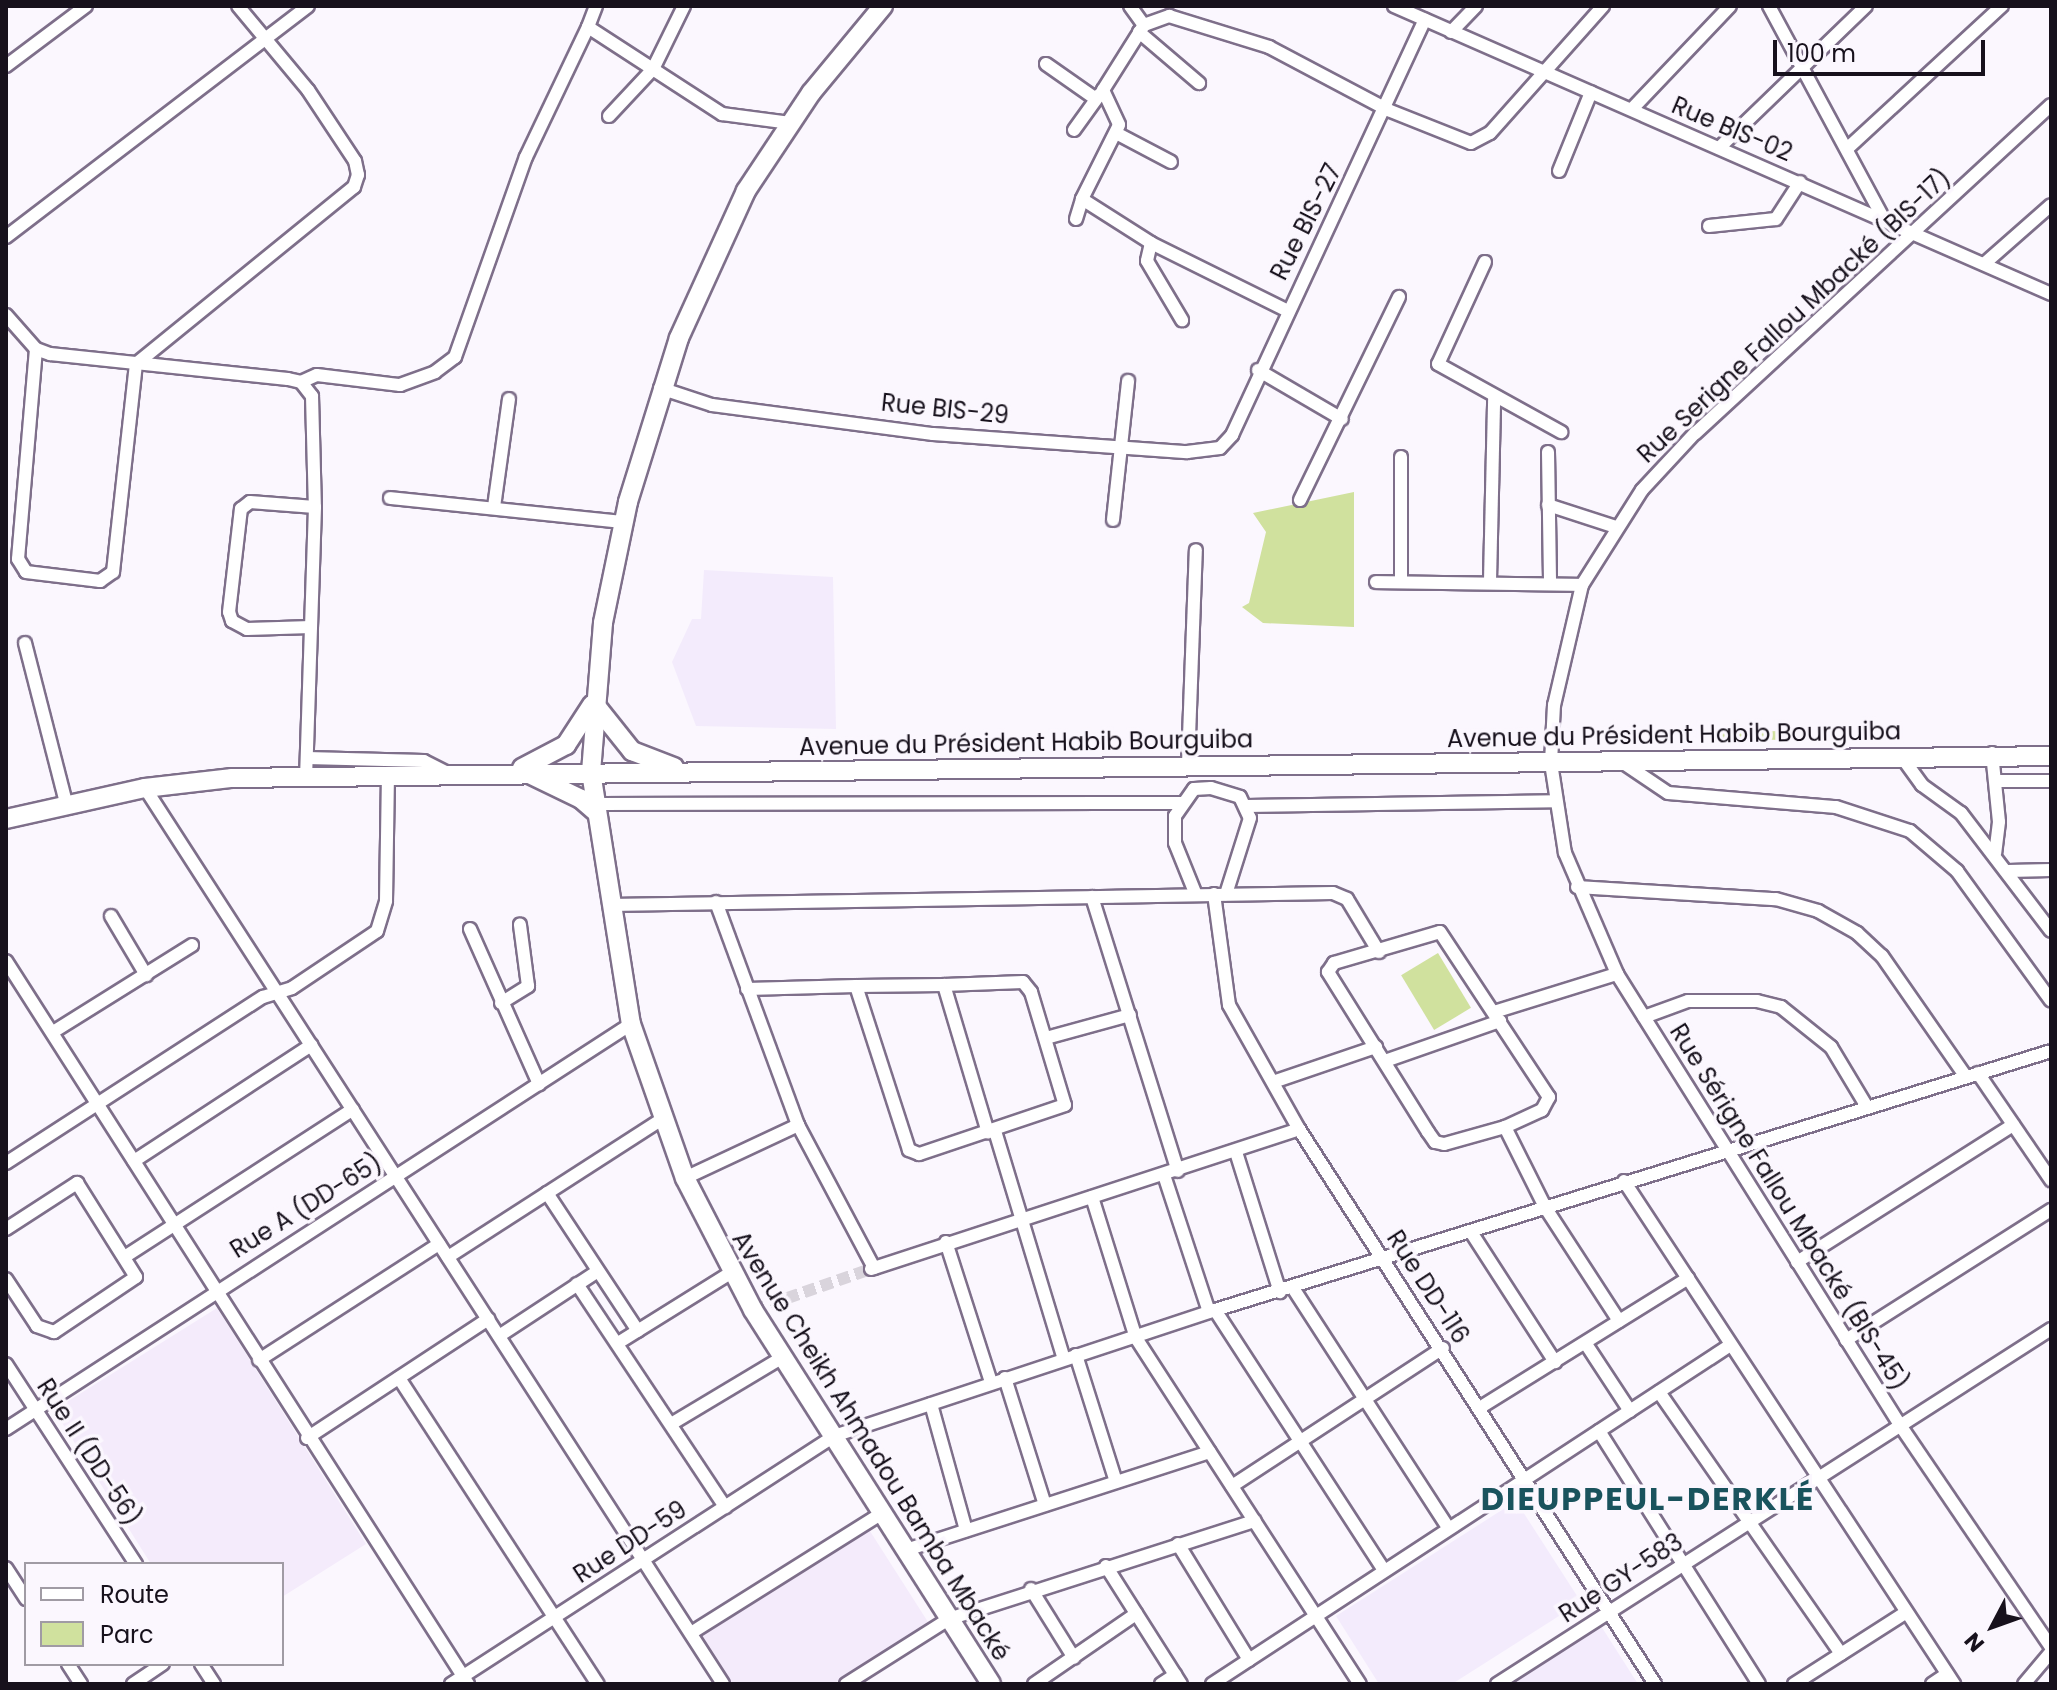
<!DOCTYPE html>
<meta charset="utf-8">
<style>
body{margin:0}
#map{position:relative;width:2057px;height:1690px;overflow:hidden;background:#fbf7fe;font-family:Poppins,sans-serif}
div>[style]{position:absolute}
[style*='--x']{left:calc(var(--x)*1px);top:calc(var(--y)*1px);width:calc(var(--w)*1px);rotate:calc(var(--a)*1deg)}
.built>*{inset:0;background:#f4ebfb}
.education>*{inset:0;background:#f3ebfc}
.green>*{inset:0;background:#d0e19e;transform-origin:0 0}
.street-tunnel>*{height:12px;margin-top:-6px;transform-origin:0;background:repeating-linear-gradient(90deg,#d9d4dc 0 12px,transparent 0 18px)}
.roads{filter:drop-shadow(2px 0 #7e6f8a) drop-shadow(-2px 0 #7e6f8a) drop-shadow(0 2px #7e6f8a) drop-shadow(0 -2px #7e6f8a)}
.street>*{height:12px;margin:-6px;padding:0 6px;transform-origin:6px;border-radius:6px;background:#fff}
.secondary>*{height:18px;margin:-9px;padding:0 9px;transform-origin:9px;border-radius:9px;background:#fff}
span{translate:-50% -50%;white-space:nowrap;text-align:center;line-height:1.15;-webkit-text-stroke:7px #fbf7fe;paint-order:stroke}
.street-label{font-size:24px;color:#17111c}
.district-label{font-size:32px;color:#1a535d;font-weight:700;letter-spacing:2px}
.frame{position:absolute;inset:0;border:8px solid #17111c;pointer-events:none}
.legend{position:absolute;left:24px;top:1562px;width:260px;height:104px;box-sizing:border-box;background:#fbf7fe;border:2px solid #a09ba4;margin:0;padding:10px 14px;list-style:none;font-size:24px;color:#17111c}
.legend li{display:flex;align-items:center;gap:16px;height:40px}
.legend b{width:40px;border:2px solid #a09ba4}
.north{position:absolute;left:1953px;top:1586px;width:80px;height:80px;-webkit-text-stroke:6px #fbf7fe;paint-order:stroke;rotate:229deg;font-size:22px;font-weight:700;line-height:32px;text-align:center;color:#17111c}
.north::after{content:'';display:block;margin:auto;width:28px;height:36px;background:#17111c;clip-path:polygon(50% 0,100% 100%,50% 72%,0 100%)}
.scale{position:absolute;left:1773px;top:40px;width:212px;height:36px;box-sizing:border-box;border:4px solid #17111c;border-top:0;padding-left:10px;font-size:24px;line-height:28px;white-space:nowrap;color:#17111c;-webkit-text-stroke:6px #fbf7fe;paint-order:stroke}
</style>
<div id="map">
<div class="built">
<div style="clip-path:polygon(217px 1308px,366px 1544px,282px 1597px,282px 1564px,151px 1564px,54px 1410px)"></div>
<div style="clip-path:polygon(868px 1528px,928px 1622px,833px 1684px,732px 1684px,701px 1635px)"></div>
</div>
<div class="education">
<div style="clip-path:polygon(704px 570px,833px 577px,836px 729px,696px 726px,672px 662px,692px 619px,701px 619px)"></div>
<div style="clip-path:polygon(1516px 1501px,1581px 1602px,1452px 1684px,1379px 1684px,1336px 1616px)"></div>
<div style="clip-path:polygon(1601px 1626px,1638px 1684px,1512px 1684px)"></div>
</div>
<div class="green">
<div style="clip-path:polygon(1354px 492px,1354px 627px,1263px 623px,1242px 607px,1249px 603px,1266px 532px,1253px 513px)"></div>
<div style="clip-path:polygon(1778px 731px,1780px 740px,1719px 738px,1721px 733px)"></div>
<div style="left:1438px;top:953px;width:64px;height:43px;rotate:59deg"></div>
</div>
<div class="street-tunnel">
<div style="--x:753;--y:1310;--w:125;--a:-19.2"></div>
</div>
<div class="roads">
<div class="street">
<div style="--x:596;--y:6;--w:22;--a:111"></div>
<div style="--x:588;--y:27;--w:160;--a:33"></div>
<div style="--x:722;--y:114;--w:69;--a:7.5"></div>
<div style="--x:1130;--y:6;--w:24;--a:54"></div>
<div style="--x:1144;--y:25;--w:77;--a:122.2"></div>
<div style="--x:1103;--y:90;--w:38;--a:65"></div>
<div style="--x:1119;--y:125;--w:83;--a:116.6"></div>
<div style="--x:1082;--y:199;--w:82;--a:32.5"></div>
<div style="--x:1151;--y:243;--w:151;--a:26.4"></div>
<div style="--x:1394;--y:6;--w:717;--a:23.67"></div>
<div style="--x:1769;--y:6;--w:241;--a:61.7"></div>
<div style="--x:1144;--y:25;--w:27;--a:-20"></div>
<div style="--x:1169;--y:16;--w:105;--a:17.2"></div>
<div style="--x:1269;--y:47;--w:135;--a:27.9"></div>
<div style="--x:1388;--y:110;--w:89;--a:21.7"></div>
<div style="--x:1471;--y:143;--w:21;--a:-28"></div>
<div style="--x:1490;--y:133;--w:170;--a:-48.3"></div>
<div style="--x:1139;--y:32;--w:79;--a:40.4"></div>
<div style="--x:1451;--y:32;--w:36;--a:-46"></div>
<div style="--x:1046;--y:64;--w:61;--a:35"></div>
<div style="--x:6;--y:66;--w:100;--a:-36.9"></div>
<div style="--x:2051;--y:105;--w:484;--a:137.3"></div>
<div style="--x:1695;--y:433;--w:78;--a:132.9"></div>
<div style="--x:1642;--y:490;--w:112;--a:122.3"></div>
<div style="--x:1582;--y:585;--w:123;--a:103.1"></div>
<div style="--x:1554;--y:705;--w:58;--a:93"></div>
<div style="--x:1551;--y:763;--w:91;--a:81.2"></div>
<div style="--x:1565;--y:853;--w:132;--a:66.7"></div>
<div style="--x:1617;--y:974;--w:532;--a:57.89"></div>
<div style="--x:1900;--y:1425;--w:268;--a:55.8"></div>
<div style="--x:1632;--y:109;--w:142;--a:-46.4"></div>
<div style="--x:609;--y:116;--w:64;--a:-46.9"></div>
<div style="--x:653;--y:69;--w:70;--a:-63.8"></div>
<div style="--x:1074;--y:130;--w:44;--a:-54.2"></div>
<div style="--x:1116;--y:133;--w:62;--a:27.8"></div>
<div style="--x:1849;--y:147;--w:208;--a:-42.7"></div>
<div style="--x:1719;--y:148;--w:204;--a:-44"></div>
<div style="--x:1559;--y:171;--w:85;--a:-67.9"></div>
<div style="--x:1076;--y:219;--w:21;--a:-73"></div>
<div style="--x:1709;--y:226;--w:67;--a:-6"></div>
<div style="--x:1776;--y:219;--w:44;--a:-57"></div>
<div style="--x:6;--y:237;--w:380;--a:-37.4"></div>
<div style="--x:1151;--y:243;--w:18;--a:103"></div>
<div style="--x:1147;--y:261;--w:69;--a:59.3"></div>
<div style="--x:1485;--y:262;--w:112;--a:114.7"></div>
<div style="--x:1438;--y:364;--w:141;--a:28.9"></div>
<div style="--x:1984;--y:264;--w:89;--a:-41.4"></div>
<div style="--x:6;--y:315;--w:45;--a:48.6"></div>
<div style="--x:36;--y:349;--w:15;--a:20"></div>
<div style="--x:50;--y:354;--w:239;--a:6"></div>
<div style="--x:288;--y:379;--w:13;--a:13"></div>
<div style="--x:301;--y:382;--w:18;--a:52"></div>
<div style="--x:312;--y:396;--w:111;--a:88.5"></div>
<div style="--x:315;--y:507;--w:269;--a:91.9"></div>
<div style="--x:36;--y:349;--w:211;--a:94.9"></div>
<div style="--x:18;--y:559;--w:15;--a:58"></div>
<div style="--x:26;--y:572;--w:75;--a:6.9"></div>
<div style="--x:100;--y:581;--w:16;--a:-35"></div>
<div style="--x:113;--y:572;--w:209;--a:-83.7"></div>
<div style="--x:136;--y:364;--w:281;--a:-39.1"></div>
<div style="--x:354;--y:187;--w:13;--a:-72"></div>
<div style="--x:358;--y:175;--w:14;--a:-102"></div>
<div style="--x:355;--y:161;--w:85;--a:-123.5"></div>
<div style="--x:308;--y:90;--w:109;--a:-129.8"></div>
<div style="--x:1258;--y:370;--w:97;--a:30.3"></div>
<div style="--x:301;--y:382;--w:17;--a:-24"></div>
<div style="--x:317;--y:375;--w:84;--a:6.9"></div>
<div style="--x:400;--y:385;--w:37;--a:-20"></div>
<div style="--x:435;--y:372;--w:25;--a:-37"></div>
<div style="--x:455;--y:357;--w:212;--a:-70.5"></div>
<div style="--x:526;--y:157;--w:144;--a:-64.5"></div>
<div style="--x:660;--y:388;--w:55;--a:18.1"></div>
<div style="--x:712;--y:405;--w:223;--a:7.5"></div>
<div style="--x:933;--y:434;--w:255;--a:4.1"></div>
<div style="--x:1187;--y:452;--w:33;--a:-7"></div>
<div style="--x:1220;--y:448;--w:18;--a:-47"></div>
<div style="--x:1232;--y:435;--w:458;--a:-65.1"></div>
<div style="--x:1548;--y:452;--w:130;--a:89.1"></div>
<div style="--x:390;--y:498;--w:235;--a:5.9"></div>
<div style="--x:1300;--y:500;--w:226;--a:-64"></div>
<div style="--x:1548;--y:505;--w:71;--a:17.9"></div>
<div style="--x:494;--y:507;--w:109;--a:-82.1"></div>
<div style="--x:1113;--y:520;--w:140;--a:-83.8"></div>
<div style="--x:1490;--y:581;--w:183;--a:-88.7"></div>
<div style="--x:1376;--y:582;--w:206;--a:0.8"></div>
<div style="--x:1401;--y:582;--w:125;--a:-90"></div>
<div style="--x:311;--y:627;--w:64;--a:178.2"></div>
<div style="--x:247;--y:629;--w:17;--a:-152"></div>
<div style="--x:232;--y:621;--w:9;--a:-108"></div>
<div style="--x:229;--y:612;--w:104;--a:-83.4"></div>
<div style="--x:241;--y:509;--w:11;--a:-38"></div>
<div style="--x:250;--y:502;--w:65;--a:4.4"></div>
<div style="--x:25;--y:643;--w:168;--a:75.6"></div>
<div style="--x:1992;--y:753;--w:69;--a:84.2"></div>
<div style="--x:1999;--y:822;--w:31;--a:97"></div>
<div style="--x:1901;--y:756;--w:36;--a:54"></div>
<div style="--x:1922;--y:785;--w:48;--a:35.7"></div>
<div style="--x:1961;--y:813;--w:148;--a:52.7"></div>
<div style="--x:307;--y:758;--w:117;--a:1.5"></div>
<div style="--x:424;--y:761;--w:30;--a:27"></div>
<div style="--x:1622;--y:762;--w:55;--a:34"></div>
<div style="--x:1668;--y:793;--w:169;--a:4.8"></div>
<div style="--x:1836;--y:807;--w:78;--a:18"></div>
<div style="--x:1910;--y:831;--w:62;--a:40.4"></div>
<div style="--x:1957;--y:871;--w:160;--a:54.1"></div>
<div style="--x:1188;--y:764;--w:214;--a:-87.9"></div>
<div style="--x:1996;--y:781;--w:55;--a:0"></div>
<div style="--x:145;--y:788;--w:1066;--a:57.17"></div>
<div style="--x:596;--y:804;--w:585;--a:-0.1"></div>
<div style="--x:1247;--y:806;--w:308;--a:-0.9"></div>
<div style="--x:2008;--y:871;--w:43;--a:-1.3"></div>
<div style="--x:1577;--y:887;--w:199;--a:3.5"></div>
<div style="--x:1776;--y:899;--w:44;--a:15.9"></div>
<div style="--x:1818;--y:911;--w:45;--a:29.4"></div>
<div style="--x:1857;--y:933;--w:34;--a:43"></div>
<div style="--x:1882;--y:956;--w:147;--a:55.2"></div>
<div style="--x:1214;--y:894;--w:112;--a:82.3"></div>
<div style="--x:1229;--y:1005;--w:142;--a:60.6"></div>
<div style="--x:1299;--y:1129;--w:659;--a:57.32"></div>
<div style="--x:1196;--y:895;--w:56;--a:-112"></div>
<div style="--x:1175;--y:843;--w:27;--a:-90"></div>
<div style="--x:1175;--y:816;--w:33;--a:-55"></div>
<div style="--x:1194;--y:789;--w:17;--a:-3"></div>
<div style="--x:1211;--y:788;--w:30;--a:17"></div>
<div style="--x:1240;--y:797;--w:23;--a:65"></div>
<div style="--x:1250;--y:818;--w:80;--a:107.5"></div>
<div style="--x:1092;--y:897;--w:287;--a:72.6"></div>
<div style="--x:716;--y:902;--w:238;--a:69.8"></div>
<div style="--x:798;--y:1125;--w:162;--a:62"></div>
<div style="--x:610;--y:905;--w:723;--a:-0.95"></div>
<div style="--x:1333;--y:893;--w:15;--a:23"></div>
<div style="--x:1347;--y:899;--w:62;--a:58.9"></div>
<div style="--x:111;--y:916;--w:69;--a:59.3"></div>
<div style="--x:470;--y:929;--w:170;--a:66"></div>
<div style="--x:1440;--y:932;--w:198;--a:56.6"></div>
<div style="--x:1549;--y:1097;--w:15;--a:118"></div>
<div style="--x:1542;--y:1110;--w:41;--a:155.3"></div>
<div style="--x:1505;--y:1127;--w:63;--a:164.4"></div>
<div style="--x:1444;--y:1144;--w:9;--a:-167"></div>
<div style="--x:1435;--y:1142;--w:12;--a:-125"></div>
<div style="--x:1428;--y:1132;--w:189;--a:-122"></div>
<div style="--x:1328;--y:972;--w:11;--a:-56"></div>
<div style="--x:1334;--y:963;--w:110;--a:-16.3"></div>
<div style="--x:6;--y:961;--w:858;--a:57.42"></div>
<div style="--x:944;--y:985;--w:154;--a:73.4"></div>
<div style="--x:747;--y:989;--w:109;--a:-1.6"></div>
<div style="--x:856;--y:986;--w:88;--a:-0.7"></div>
<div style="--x:944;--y:985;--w:79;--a:-2.2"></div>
<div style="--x:1023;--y:982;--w:13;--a:51"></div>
<div style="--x:1031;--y:992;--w:118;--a:73.3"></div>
<div style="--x:1065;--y:1105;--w:154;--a:161.4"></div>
<div style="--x:919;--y:1154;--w:11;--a:-158"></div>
<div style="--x:909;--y:1150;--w:172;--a:-107.9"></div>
<div style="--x:501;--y:1003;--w:32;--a:-32"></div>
<div style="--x:528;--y:986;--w:62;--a:-97.5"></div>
<div style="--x:1494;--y:1012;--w:129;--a:-17.2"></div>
<div style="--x:1644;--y:1017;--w:47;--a:-20"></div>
<div style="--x:1688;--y:1001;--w:69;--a:0"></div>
<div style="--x:1757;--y:1001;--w:25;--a:14"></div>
<div style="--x:1781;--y:1007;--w:64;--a:38.7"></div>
<div style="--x:1831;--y:1047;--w:70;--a:59"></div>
<div style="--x:53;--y:1032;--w:164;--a:-32"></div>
<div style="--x:1046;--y:1038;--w:87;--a:-15.3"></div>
<div style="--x:1385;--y:1061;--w:122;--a:-19.2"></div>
<div style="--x:1978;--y:1073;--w:130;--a:55.7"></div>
<div style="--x:1273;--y:1082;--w:109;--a:-18.8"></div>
<div style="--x:1505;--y:1127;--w:89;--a:63.4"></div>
<div style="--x:1545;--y:1207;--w:136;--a:57"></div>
<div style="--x:995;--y:1131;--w:238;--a:73.2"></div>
<div style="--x:1236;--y:1152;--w:147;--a:72.6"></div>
<div style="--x:134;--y:1161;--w:212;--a:-33.2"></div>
<div style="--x:6;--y:1163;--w:306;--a:-32.9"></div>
<div style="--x:263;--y:997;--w:30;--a:-17"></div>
<div style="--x:292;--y:988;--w:102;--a:-33.8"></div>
<div style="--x:377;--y:931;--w:31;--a:-73"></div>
<div style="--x:386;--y:901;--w:126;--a:-89.1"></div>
<div style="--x:1164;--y:1175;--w:144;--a:71.8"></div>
<div style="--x:685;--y:1178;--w:125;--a:-25.1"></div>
<div style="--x:1624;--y:1181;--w:602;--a:56.73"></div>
<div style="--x:547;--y:1193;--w:165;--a:56.6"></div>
<div style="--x:1092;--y:1197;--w:148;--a:72.7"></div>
<div style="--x:1136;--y:1338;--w:412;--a:57.1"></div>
<div style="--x:6;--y:1229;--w:85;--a:-32.9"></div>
<div style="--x:77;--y:1183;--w:111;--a:57.9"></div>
<div style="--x:136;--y:1277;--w:99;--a:146.1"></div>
<div style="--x:54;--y:1332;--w:18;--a:-161"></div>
<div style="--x:37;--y:1326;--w:56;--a:-123.4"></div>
<div style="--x:1471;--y:1232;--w:155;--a:57.1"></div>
<div style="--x:946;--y:1242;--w:147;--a:72.2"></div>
<div style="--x:126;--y:1256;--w:270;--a:-32.9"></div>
<div style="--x:448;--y:1257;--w:258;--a:-32.8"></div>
<div style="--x:1797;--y:1262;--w:256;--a:-32.4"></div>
<div style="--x:871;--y:1269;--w:450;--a:-18.1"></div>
<div style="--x:577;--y:1284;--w:268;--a:56.4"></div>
<div style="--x:1293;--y:1288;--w:283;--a:57.1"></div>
<div style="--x:1215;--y:1310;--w:309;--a:57"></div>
<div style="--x:499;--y:1336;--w:118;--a:-33.3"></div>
<div style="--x:1846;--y:1340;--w:243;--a:-32.4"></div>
<div style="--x:618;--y:1343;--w:134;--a:-31.9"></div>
<div style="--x:1586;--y:1344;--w:80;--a:56.7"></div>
<div style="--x:1076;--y:1355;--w:133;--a:72.5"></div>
<div style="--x:259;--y:1360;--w:214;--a:-32.8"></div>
<div style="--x:6;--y:1364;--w:239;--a:57"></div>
<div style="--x:399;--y:1378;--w:365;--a:57"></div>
<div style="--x:1005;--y:1378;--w:133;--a:72.5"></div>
<div style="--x:1659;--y:1392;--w:319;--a:55.2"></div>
<div style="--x:931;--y:1404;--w:131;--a:74.5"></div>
<div style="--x:1481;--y:1407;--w:244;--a:-31.9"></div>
<div style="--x:671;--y:1424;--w:131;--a:-30.9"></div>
<div style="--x:6;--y:1429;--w:745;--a:-32.94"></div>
<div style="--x:1599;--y:1431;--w:299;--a:57.7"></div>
<div style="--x:307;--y:1438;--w:217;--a:-33.3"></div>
<div style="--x:1232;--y:1486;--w:252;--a:-33.2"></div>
<div style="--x:1178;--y:1544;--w:136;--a:58.5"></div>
<div style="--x:906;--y:1550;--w:319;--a:-17.9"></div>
<div style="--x:1106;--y:1566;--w:140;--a:57.6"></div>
<div style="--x:6;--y:1568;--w:37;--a:57"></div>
<div style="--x:1031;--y:1589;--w:81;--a:58.1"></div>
<div style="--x:691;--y:1633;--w:226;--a:-32.1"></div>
<div style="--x:68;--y:1664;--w:24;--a:57"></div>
<div style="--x:201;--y:1664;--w:24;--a:57"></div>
<div style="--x:133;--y:1684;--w:36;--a:-34"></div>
<div style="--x:451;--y:1684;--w:456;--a:-32.9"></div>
<div style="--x:834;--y:1436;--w:401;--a:-18.3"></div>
<div style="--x:1215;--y:1310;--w:875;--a:-17.21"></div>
<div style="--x:846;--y:1684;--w:122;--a:-32.3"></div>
<div style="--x:949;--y:1619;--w:321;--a:-17.8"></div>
<div style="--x:1034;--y:1684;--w:124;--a:-34.5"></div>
<div style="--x:1161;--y:1684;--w:17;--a:-33"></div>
<div style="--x:1212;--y:1684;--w:618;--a:-33.18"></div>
<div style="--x:1497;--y:1684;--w:658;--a:-32.65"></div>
<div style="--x:1794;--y:1684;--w:132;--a:-32.6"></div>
<div style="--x:1932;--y:1684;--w:18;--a:-34"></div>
<div style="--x:2024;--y:1684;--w:42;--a:-49.8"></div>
</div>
<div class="secondary">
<div style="--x:883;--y:6;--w:113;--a:129.6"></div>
<div style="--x:811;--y:93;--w:118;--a:123.6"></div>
<div style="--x:746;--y:191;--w:162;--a:114.5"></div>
<div style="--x:679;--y:338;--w:172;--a:107.3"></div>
<div style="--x:628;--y:502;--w:124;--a:101.7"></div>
<div style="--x:603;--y:623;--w:149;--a:94.6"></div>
<div style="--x:591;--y:772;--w:255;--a:81"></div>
<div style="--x:631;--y:1024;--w:163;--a:70.7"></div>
<div style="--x:685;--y:1178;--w:148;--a:62.7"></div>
<div style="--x:753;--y:1310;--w:443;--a:57.5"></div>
<div style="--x:596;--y:706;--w:58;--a:51.3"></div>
<div style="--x:632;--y:751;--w:45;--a:20.9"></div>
<div style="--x:522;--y:768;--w:50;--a:-27.6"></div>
<div style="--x:566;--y:745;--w:48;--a:-57"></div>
<div style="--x:525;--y:772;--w:62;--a:25.7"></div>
<div style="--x:581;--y:799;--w:21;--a:41"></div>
<div style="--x:6;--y:819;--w:142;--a:-12.6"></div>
<div style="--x:145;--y:788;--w:88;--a:-6.6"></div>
<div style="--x:232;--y:778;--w:1819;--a:-0.69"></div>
</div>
</div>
<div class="street-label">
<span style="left:1732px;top:129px;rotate:23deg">Rue BIS-02</span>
<span style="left:1306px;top:222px;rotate:-63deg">Rue BIS-27</span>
<span style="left:1794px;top:316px;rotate:-43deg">Rue Serigne Fallou Mbacké (BIS-17)</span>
<span style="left:945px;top:409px;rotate:6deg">Rue BIS-29</span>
<span style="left:1674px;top:735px;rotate:-1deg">Avenue du Président Habib Bourguiba</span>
<span style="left:1026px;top:743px;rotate:-1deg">Avenue du Président Habib Bourguiba</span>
<span style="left:306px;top:1206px;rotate:-32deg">Rue A (DD-65)</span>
<span style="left:1789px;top:1207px;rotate:58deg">Rue Sérigne Fallou Mbacké (BIS-45)</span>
<span style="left:1428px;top:1287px;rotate:57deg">Rue DD-116</span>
<span style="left:871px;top:1446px;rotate:58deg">Avenue Cheikh Ahmadou Bamba Mbacké</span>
<span style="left:89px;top:1452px;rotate:57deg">Rue II (DD-56)</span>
<span style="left:630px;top:1542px;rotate:-33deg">Rue DD-59</span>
<span style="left:1621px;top:1578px;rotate:-33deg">Rue GY-583</span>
</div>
<div class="district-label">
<span style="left:1648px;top:1499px">DIEUPPEUL-DERKLÉ</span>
</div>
<div class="frame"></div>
<ul class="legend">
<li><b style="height:10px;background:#fff"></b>Route</li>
<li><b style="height:22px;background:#d0e19e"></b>Parc</li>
</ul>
<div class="north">N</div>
<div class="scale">100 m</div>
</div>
